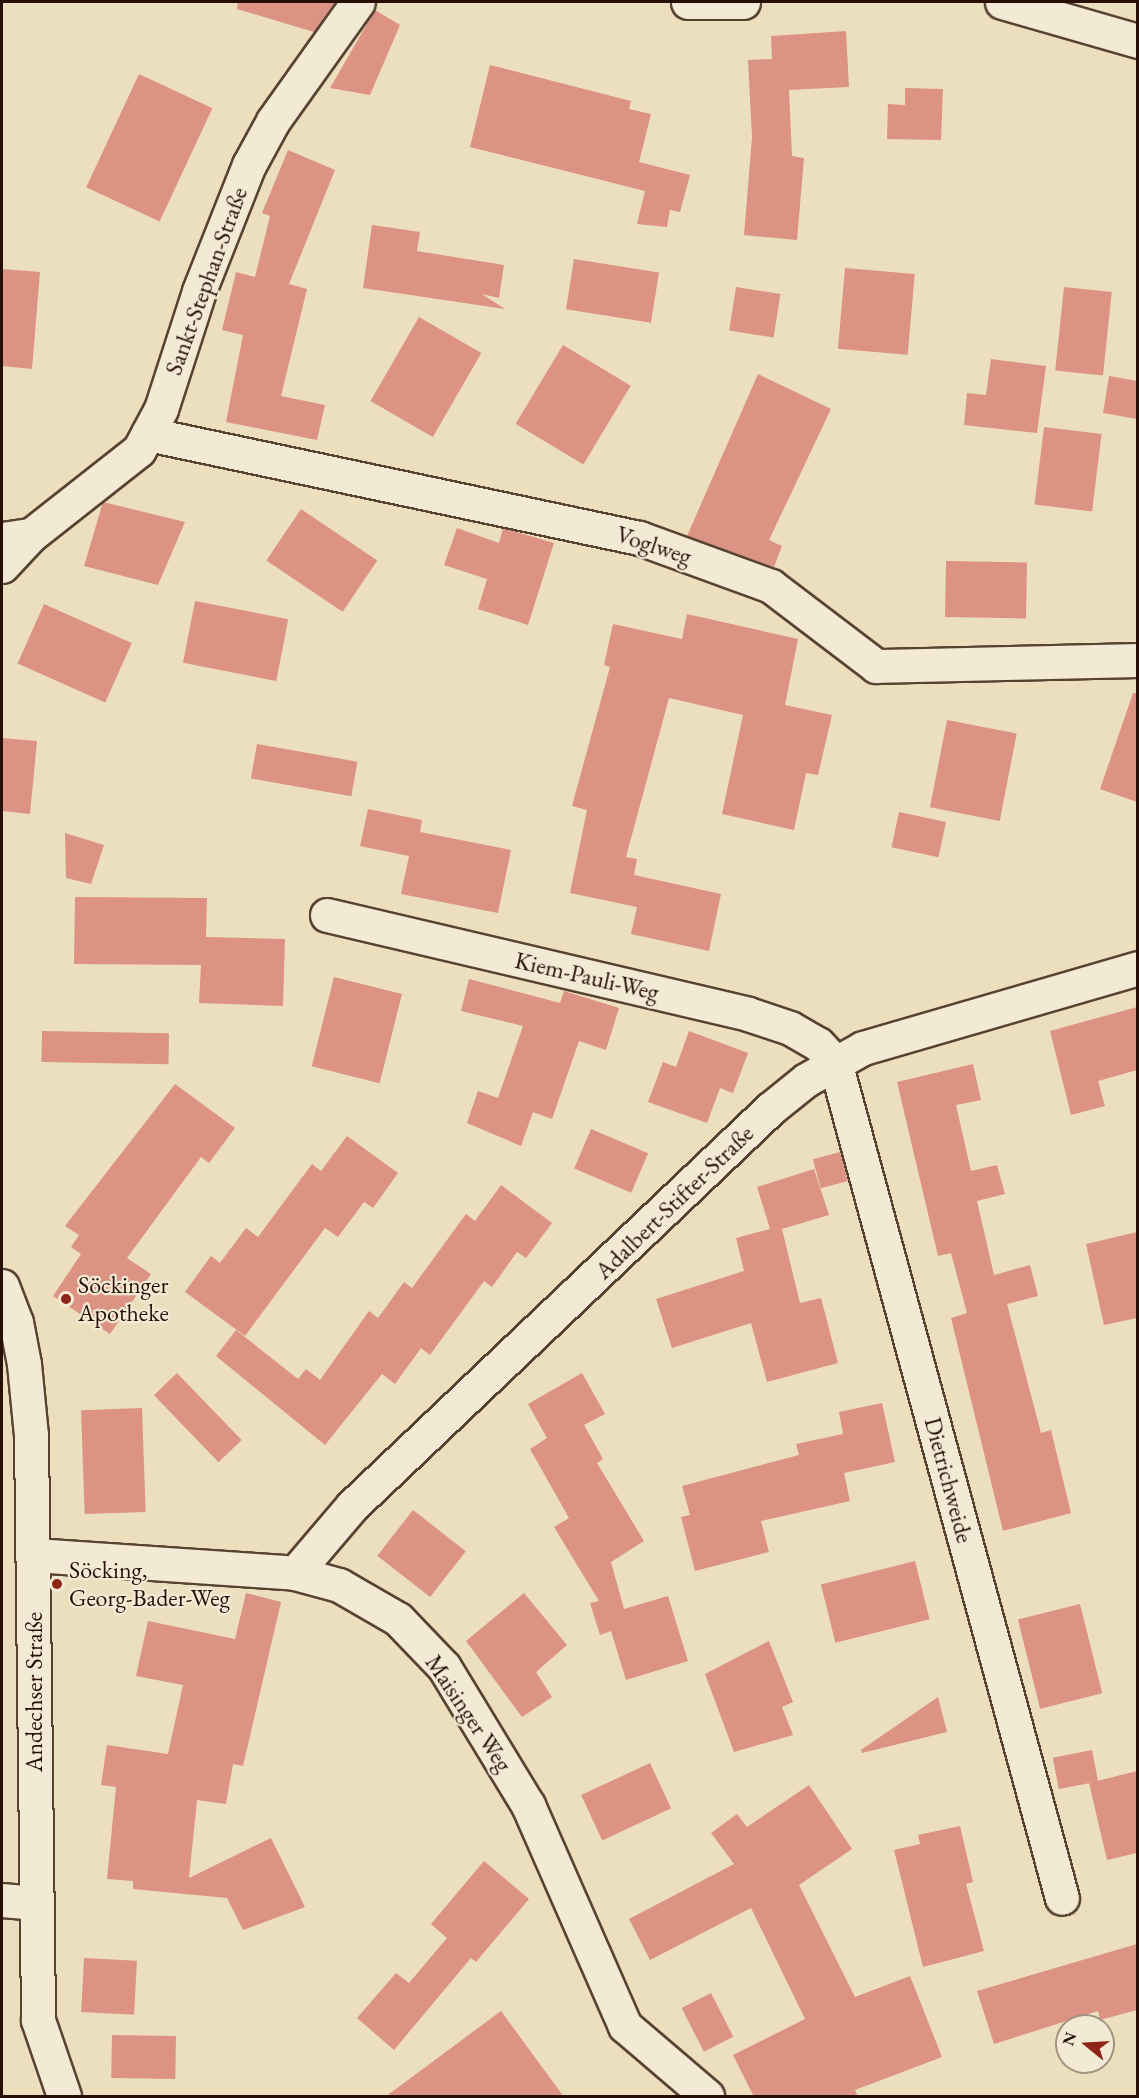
<!DOCTYPE html>
<meta charset="utf-8">
<style>
body{margin:0}
#map{position:relative;width:1139px;height:2098px;overflow:hidden;background:#ecdfbe;font-family:"EB Garamond",serif}
div>[style]{position:absolute}
[style*='--x']{left:calc(var(--x)*1px);top:calc(var(--y)*1px);width:calc(var(--w)*1px);rotate:calc(var(--a)*1deg)}
.building>*{inset:0;background:#dc9384;transform-origin:0 0}
.roads{filter:drop-shadow(2px 0 #584333) drop-shadow(-2px 0 #584333) drop-shadow(0 2px #584333) drop-shadow(0 -2px #584333)}
.minor>*{height:33px;margin:-16.5px;padding:0 16.5px;transform-origin:16.5px;border-radius:16.5px;background:#f3ead5}
.dots>*{width:16px;height:16px;translate:-50% -50%;box-sizing:border-box;border:3px solid #f3ead5;border-radius:50%}
span{translate:-50% -50%;white-space:nowrap;text-align:center;line-height:1.15;-webkit-text-stroke:4.5px #f3ead5;paint-order:stroke}
.street-label{font-size:24px;color:#270f05}
.poi-label{font-size:24px;color:#270f05}
.left{translate:0 -50%;text-align:left}
.frame{position:absolute;inset:0;border:3px solid #270f05;pointer-events:none}
.north{position:absolute;left:1055px;top:2014px;width:60px;height:60px;box-sizing:border-box;background:#f3ead5;border:2px solid #a19282;border-radius:50%;rotate:288deg;font-size:16px;font-weight:700;line-height:24px;text-align:center;color:#270f05}
.north::after{content:'';display:block;margin:auto;width:21px;height:27px;background:#8f2418;clip-path:polygon(50% 0,100% 100%,50% 72%,0 100%)}
</style>
<div id="map">
<div class="building">
<div style="clip-path:polygon(238px 2px,335px 2px,314px 32px,237px 9px)"></div>
<div style="clip-path:polygon(375px 10px,400px 25px,370px 95px,330px 88px)"></div>
<div style="clip-path:polygon(846px 31px,849px 87px,789px 90px,792px 156px,804px 158px,797px 240px,744px 235px,752px 137px,748px 60px,772px 59px,771px 36px)"></div>
<div style="clip-path:polygon(490px 65px,631px 101px,629px 109px,651px 114px,639px 162px,690px 175px,680px 212px,670px 210px,667px 227px,637px 224px,645px 191px,470px 147px)"></div>
<div style="left:139px;top:74px;width:81px;height:125px;rotate:25deg"></div>
<div style="clip-path:polygon(905px 88px,943px 89px,941px 140px,887px 139px,888px 104px,905px 105px)"></div>
<div style="clip-path:polygon(288px 150px,335px 170px,289px 284px,307px 289px,281px 396px,325px 405px,317px 440px,226px 422px,243px 335px,222px 330px,236px 272px,255px 277px,270px 216px,262px 213px)"></div>
<div style="clip-path:polygon(372px 225px,420px 232px,417px 251px,504px 265px,499px 298px,482px 294px,505px 309px,363px 288px)"></div>
<div style="left:574px;top:259px;width:86px;height:51px;rotate:9deg"></div>
<div style="left:845px;top:268px;width:70px;height:81px;rotate:5deg"></div>
<div style="clip-path:polygon(2px 269px,40px 272px,32px 369px,2px 366px)"></div>
<div style="left:736px;top:287px;width:45px;height:44px;rotate:9deg"></div>
<div style="left:1064px;top:287px;width:48px;height:84px;rotate:6deg"></div>
<div style="left:419px;top:317px;width:72px;height:97px;rotate:30deg"></div>
<div style="left:563px;top:345px;width:79px;height:92px;rotate:31deg"></div>
<div style="clip-path:polygon(991px 359px,1046px 366px,1037px 433px,964px 425px,967px 393px,986px 395px)"></div>
<div style="clip-path:polygon(758px 374px,831px 409px,769px 540px,782px 546px,774px 567px,687px 536px)"></div>
<div style="clip-path:polygon(1109px 376px,1137px 381px,1137px 419px,1103px 413px)"></div>
<div style="left:1044px;top:427px;width:58px;height:78px;rotate:7deg"></div>
<div style="clip-path:polygon(103px 502px,185px 522px,158px 585px,84px 566px)"></div>
<div style="left:301px;top:509px;width:92px;height:62px;rotate:34deg"></div>
<div style="clip-path:polygon(457px 528px,499px 543px,503px 528px,554px 543px,528px 625px,478px 609px,487px 579px,444px 565px)"></div>
<div style="left:946px;top:561px;width:81px;height:56px;rotate:1deg"></div>
<div style="left:195px;top:601px;width:95px;height:63px;rotate:11deg"></div>
<div style="left:44px;top:604px;width:96px;height:65px;rotate:24deg"></div>
<div style="clip-path:polygon(687px 614px,798px 639px,785px 705px,832px 715px,818px 775px,806px 773px,794px 830px,722px 814px,743px 715px,669px 698px,626px 857px,637px 859px,634px 875px,721px 894px,709px 951px,631px 934px,637px 907px,570px 893px,587px 810px,572px 806px,610px 667px,604px 665px,613px 624px,682px 639px)"></div>
<div style="clip-path:polygon(1133px 693px,1137px 693px,1137px 802px,1100px 789px)"></div>
<div style="left:947px;top:720px;width:71px;height:89px;rotate:11deg"></div>
<div style="clip-path:polygon(2px 738px,37px 741px,30px 814px,2px 811px)"></div>
<div style="left:257px;top:744px;width:102px;height:35px;rotate:10deg"></div>
<div style="clip-path:polygon(368px 809px,422px 820px,420px 832px,511px 850px,498px 913px,401px 894px,409px 856px,360px 846px)"></div>
<div style="left:899px;top:812px;width:48px;height:36px;rotate:12deg"></div>
<div style="clip-path:polygon(65px 833px,104px 845px,91px 884px,66px 878px)"></div>
<div style="clip-path:polygon(75px 897px,207px 898px,206px 937px,285px 939px,283px 1006px,199px 1003px,201px 965px,74px 964px)"></div>
<div style="left:334px;top:977px;width:70px;height:92px;rotate:14deg"></div>
<div style="clip-path:polygon(469px 979px,560px 1003px,564px 991px,619px 1008px,606px 1050px,579px 1041px,552px 1119px,533px 1112px,521px 1146px,467px 1123px,478px 1091px,498px 1098px,523px 1026px,461px 1011px)"></div>
<div style="clip-path:polygon(1137px 1007px,1137px 1070px,1098px 1081px,1105px 1106px,1071px 1115px,1050px 1031px)"></div>
<div style="left:42px;top:1031px;width:127px;height:31px;rotate:1deg"></div>
<div style="clip-path:polygon(689px 1031px,748px 1053px,733px 1093px,720px 1088px,707px 1123px,648px 1102px,663px 1062px,676px 1067px)"></div>
<div style="clip-path:polygon(973px 1064px,981px 1100px,956px 1105px,971px 1171px,997px 1165px,1005px 1194px,977px 1201px,994px 1275px,1030px 1265px,1038px 1296px,1007px 1304px,1041px 1433px,1051px 1430px,1071px 1513px,1003px 1531px,951px 1318px,967px 1313px,951px 1253px,938px 1256px,897px 1082px)"></div>
<div style="clip-path:polygon(175px 1084px,235px 1128px,209px 1163px,201px 1157px,127px 1258px,151px 1274px,110px 1334px,53px 1296px,81px 1254px,71px 1247px,79px 1235px,65px 1226px)"></div>
<div style="left:591px;top:1129px;width:62px;height:43px;rotate:23deg"></div>
<div style="clip-path:polygon(347px 1136px,398px 1173px,373px 1208px,364px 1202px,338px 1237px,325px 1228px,245px 1336px,185px 1292px,211px 1256px,220px 1263px,246px 1228px,258px 1237px,312px 1164px,321px 1171px)"></div>
<div style="left:840px;top:1152px;width:30px;height:28px;rotate:75deg"></div>
<div style="clip-path:polygon(814px 1169px,829px 1215px,782px 1229px,800px 1303px,821px 1298px,838px 1363px,767px 1382px,751px 1323px,672px 1348px,656px 1299px,744px 1271px,736px 1238px,770px 1229px,757px 1187px)"></div>
<div style="clip-path:polygon(501px 1185px,552px 1223px,526px 1258px,517px 1252px,492px 1287px,484px 1281px,430px 1355px,421px 1348px,395px 1384px,382px 1374px,325px 1445px,216px 1356px,236px 1330px,298px 1379px,306px 1369px,320px 1380px,369px 1311px,378px 1318px,404px 1282px,412px 1288px,466px 1214px,475px 1221px)"></div>
<div style="clip-path:polygon(1137px 1232px,1137px 1318px,1104px 1325px,1086px 1244px)"></div>
<div style="left:177px;top:1373px;width:93px;height:32px;rotate:46deg"></div>
<div style="clip-path:polygon(582px 1373px,605px 1414px,584px 1425px,603px 1459px,597px 1463px,644px 1541px,611px 1562px,624px 1609px,668px 1596px,688px 1661px,626px 1680px,611px 1631px,600px 1635px,590px 1603px,599px 1601px,554px 1527px,569px 1518px,530px 1449px,547px 1438px,528px 1404px)"></div>
<div style="clip-path:polygon(882px 1403px,895px 1462px,844px 1473px,850px 1501px,761px 1521px,769px 1552px,695px 1571px,681px 1517px,690px 1515px,682px 1486px,799px 1455px,796px 1444px,843px 1434px,839px 1412px)"></div>
<div style="left:142px;top:1408px;width:104px;height:61px;rotate:88deg"></div>
<div style="left:413px;top:1510px;width:67px;height:58px;rotate:38deg"></div>
<div style="left:915px;top:1561px;width:60px;height:97px;rotate:76deg"></div>
<div style="clip-path:polygon(246px 1593px,281px 1602px,243px 1766px,233px 1764px,226px 1804px,197px 1800px,189px 1878px,271px 1838px,305px 1907px,243px 1930px,227px 1898px,133px 1889px,133px 1881px,107px 1879px,116px 1787px,101px 1785px,107px 1745px,168px 1754px,183px 1685px,136px 1676px,148px 1621px,235px 1639px)"></div>
<div style="clip-path:polygon(524px 1593px,567px 1645px,536px 1672px,552px 1697px,522px 1717px,466px 1641px)"></div>
<div style="left:1080px;top:1604px;width:92px;height:64px;rotate:76deg"></div>
<div style="clip-path:polygon(769px 1641px,793px 1702px,782px 1707px,793px 1735px,734px 1752px,705px 1674px)"></div>
<div style="clip-path:polygon(938px 1697px,947px 1732px,862px 1753px,861px 1750px)"></div>
<div style="left:1092px;top:1750px;width:32px;height:40px;rotate:79deg"></div>
<div style="left:650px;top:1763px;width:50px;height:76px;rotate:65deg"></div>
<div style="clip-path:polygon(1137px 1771px,1137px 1853px,1107px 1860px,1089px 1783px)"></div>
<div style="clip-path:polygon(809px 1785px,852px 1849px,799px 1885px,855px 1997px,910px 1976px,942px 2057px,855px 2090px,858px 2097px,754px 2097px,733px 2055px,805px 2019px,751px 1908px,650px 1960px,629px 1919px,734px 1864px,711px 1833px,737px 1814px,747px 1827px)"></div>
<div style="clip-path:polygon(960px 1826px,973px 1882px,966px 1884px,984px 1951px,923px 1967px,894px 1850px,920px 1844px,918px 1835px)"></div>
<div style="clip-path:polygon(484px 1861px,529px 1899px,476px 1962px,471px 1958px,394px 2050px,357px 2018px,396px 1973px,409px 1983px,447px 1938px,431px 1924px)"></div>
<div style="clip-path:polygon(1137px 1944px,1137px 2010px,1100px 2020px,1098px 2011px,994px 2044px,977px 1991px)"></div>
<div style="left:84px;top:1958px;width:53px;height:54px;rotate:3deg"></div>
<div style="left:711px;top:1993px;width:49px;height:33px;rotate:63deg"></div>
<div style="clip-path:polygon(501px 2011px,564px 2097px,385px 2097px)"></div>
<div style="left:112px;top:2035px;width:64px;height:43px;rotate:1deg"></div>
</div>
<div class="roads">
<div class="minor">
<div style="--x:688;--y:2;--w:55;--a:0"></div>
<div style="--x:1002;--y:2;--w:141;--a:16"></div>
<div style="--x:148;--y:434;--w:502;--a:11.96"></div>
<div style="--x:639;--y:538;--w:140;--a:20"></div>
<div style="--x:771;--y:586;--w:132;--a:37.3"></div>
<div style="--x:876;--y:666;--w:262;--a:-1.3"></div>
<div style="--x:2;--y:539;--w:29;--a:-8"></div>
<div style="--x:31;--y:535;--w:137;--a:-38.2"></div>
<div style="--x:139;--y:450;--w:47;--a:-61.8"></div>
<div style="--x:161;--y:409;--w:124;--a:-72.1"></div>
<div style="--x:199;--y:291;--w:136;--a:-68.4"></div>
<div style="--x:249;--y:165;--w:50;--a:-61.4"></div>
<div style="--x:273;--y:121;--w:146;--a:-54.5"></div>
<div style="--x:2;--y:566;--w:42;--a:-46.9"></div>
<div style="--x:327;--y:915;--w:432;--a:13.2"></div>
<div style="--x:748;--y:1014;--w:44;--a:18.4"></div>
<div style="--x:790;--y:1028;--w:32;--a:30"></div>
<div style="--x:818;--y:1044;--w:25;--a:47"></div>
<div style="--x:835;--y:1062;--w:866;--a:74.81"></div>
<div style="--x:2;--y:1286;--w:39;--a:69"></div>
<div style="--x:16;--y:1322;--w:43;--a:79.2"></div>
<div style="--x:24;--y:1364;--w:71;--a:84.4"></div>
<div style="--x:31;--y:1435;--w:585;--a:89.31"></div>
<div style="--x:38;--y:2020;--w:80;--a:71.1"></div>
<div style="--x:34;--y:1555;--w:262;--a:3.9"></div>
<div style="--x:295;--y:1573;--w:46;--a:15.3"></div>
<div style="--x:339;--y:1585;--w:68;--a:30"></div>
<div style="--x:398;--y:1619;--w:66;--a:46.2"></div>
<div style="--x:444;--y:1667;--w:162;--a:58.7"></div>
<div style="--x:528;--y:1805;--w:241;--a:66.3"></div>
<div style="--x:625;--y:2026;--w:108;--a:40.5"></div>
<div style="--x:295;--y:1573;--w:88;--a:-49.6"></div>
<div style="--x:352;--y:1506;--w:576;--a:-43.52"></div>
<div style="--x:770;--y:1109;--w:46;--a:-38.9"></div>
<div style="--x:806;--y:1080;--w:65;--a:-29.3"></div>
<div style="--x:863;--y:1048;--w:286;--a:-16.2"></div>
<div style="--x:2;--y:1900;--w:33;--a:5"></div>
</div>
</div>
<div class="dots">
<div style="left:66px;top:1299px;background:#8f2418"></div>
<div style="left:57px;top:1584px;background:#8f2418"></div>
</div>
<div class="street-label">
<span style="left:206px;top:281px;rotate:-70deg">Sankt-Stephan-Straße</span>
<span style="left:654px;top:545px;rotate:18deg">Voglweg</span>
<span style="left:587px;top:976px;rotate:13deg">Kiem-Pauli-Weg</span>
<span style="left:674px;top:1202px;rotate:-44deg">Adalbert-Stifter-Straße</span>
<span style="left:949px;top:1480px;rotate:75deg">Dietrichweide</span>
<span style="left:34px;top:1692px;rotate:-90deg">Andechser Straße</span>
<span style="left:469px;top:1713px;rotate:56deg">Maisinger Weg</span>
</div>
<div class="poi-label">
<span class="left" style="left:78px;top:1299px">Söckinger<br>Apotheke</span>
<span class="left" style="left:69px;top:1584px">Söcking,<br>Georg-Bader-Weg</span>
</div>
<div class="frame"></div>
<div class="north">N</div>
</div>
